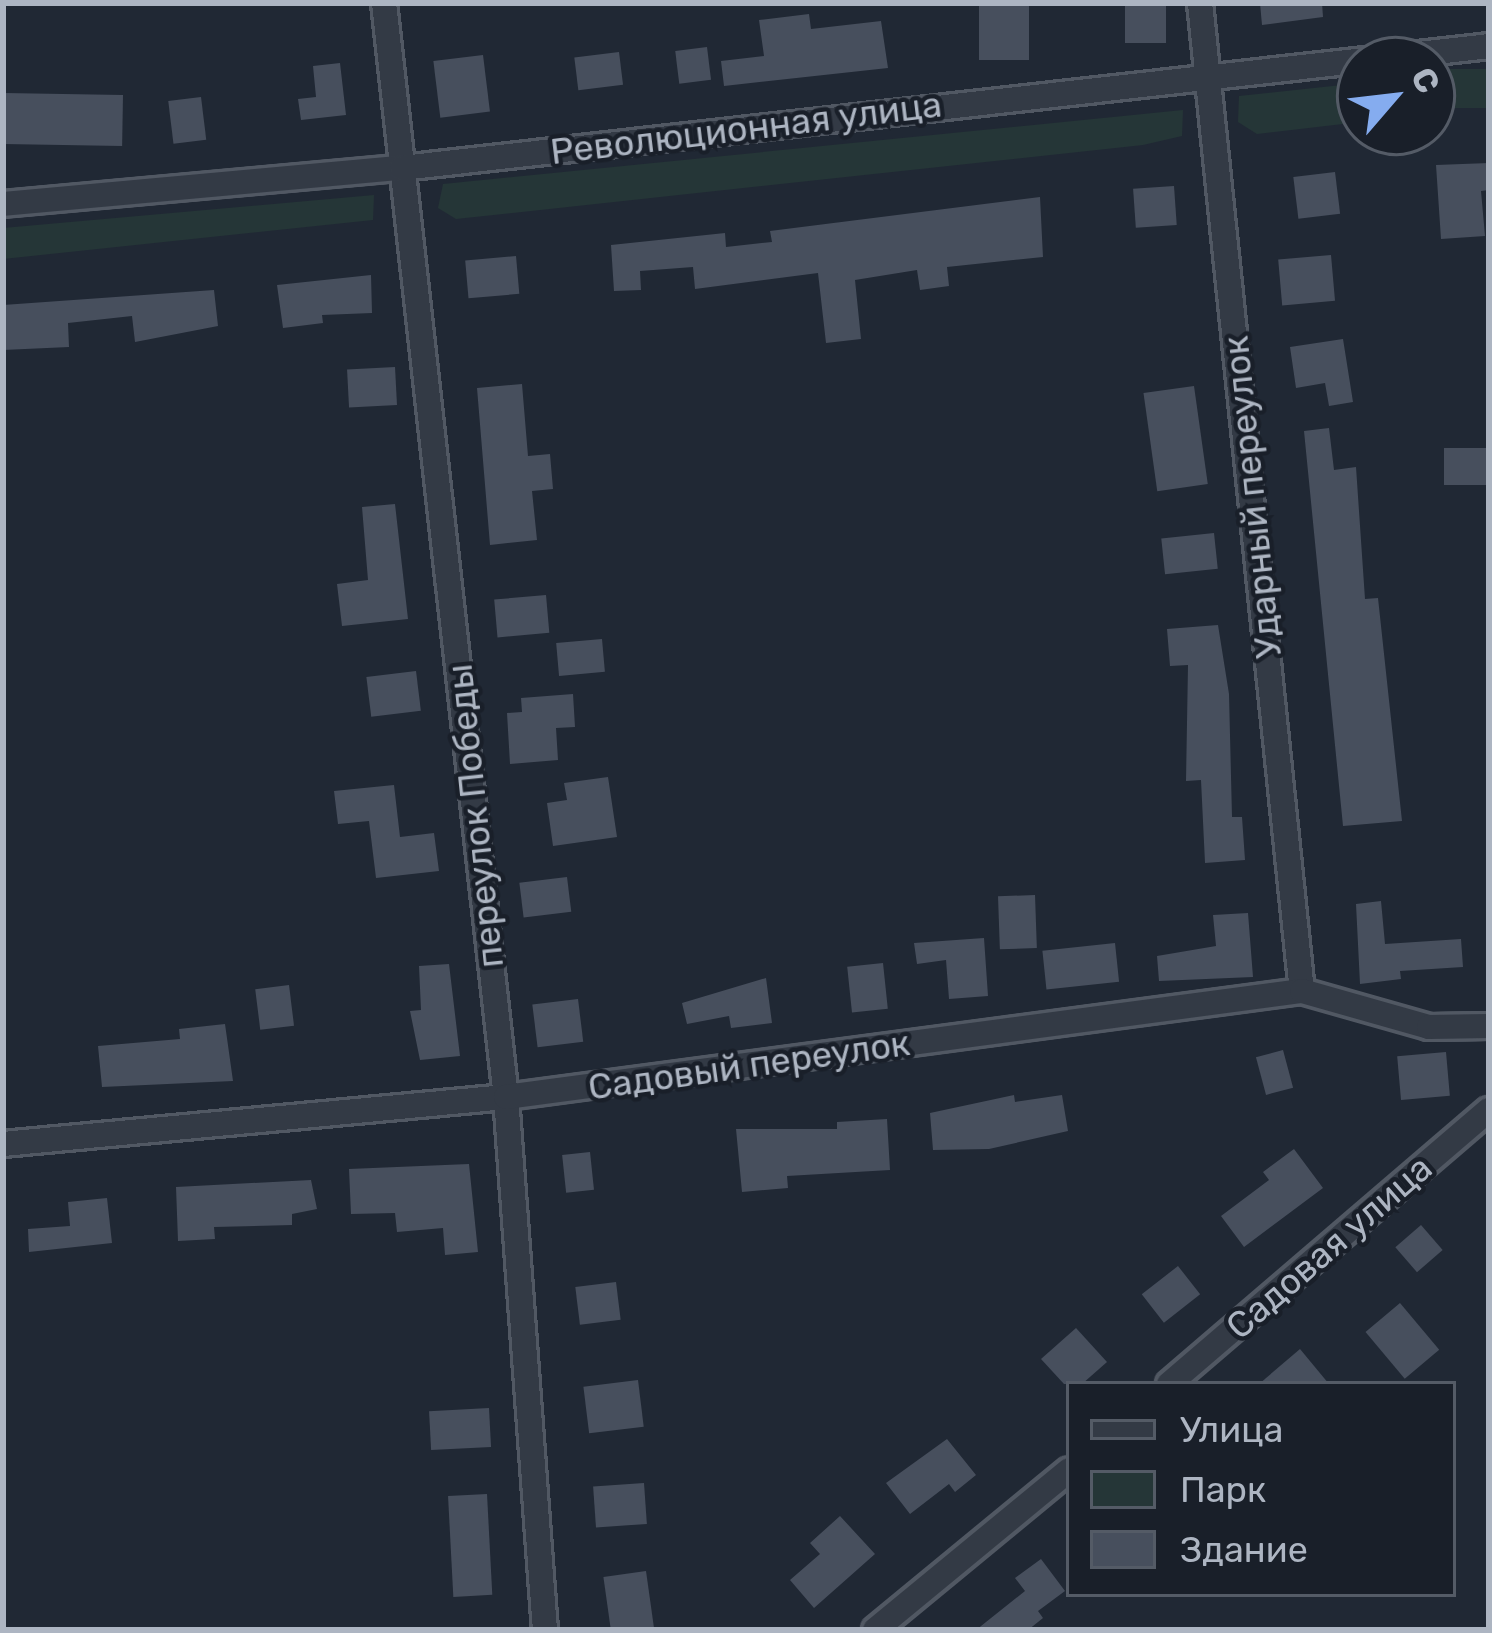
<!DOCTYPE html>
<meta charset="utf-8">
<style>
body{margin:0}
#map{position:relative;width:1492px;height:1633px;overflow:hidden;background:#202834;font-family:Rubik,sans-serif}
div>[style]{position:absolute}
[style*='--x']{left:calc(var(--x)*1px);top:calc(var(--y)*1px);width:calc(var(--w)*1px);rotate:calc(var(--a)*1deg)}
.green>*{inset:0;background:#253637;transform-origin:0 0}
.building>*{inset:0;background:#474f5d;transform-origin:0 0}
.roads{filter:drop-shadow(3px 0 #515863) drop-shadow(-3px 0 #515863) drop-shadow(0 3px #515863) drop-shadow(0 -3px #515863)}
.minor>*{height:24px;margin:-12px;padding:0 12px;transform-origin:12px;border-radius:12px;background:#333a45}
span{translate:-50% -50%;white-space:nowrap;text-align:center;line-height:1.15;-webkit-text-stroke:9px #191f29;paint-order:stroke}
.street-label{font-size:36px;color:#adb5c2}
.frame{position:absolute;inset:0;border:6px solid #adb5c2;pointer-events:none}
.legend{position:absolute;left:1066px;top:1381px;width:390px;height:216px;box-sizing:border-box;background:#191f29;border:3px solid #545b66;margin:0;padding:15px 21px;list-style:none;font-size:36px;color:#adb5c2}
.legend li{display:flex;align-items:center;gap:24px;height:60px}
.legend b{width:60px;border:3px solid #545b66}
.north{position:absolute;left:1336px;top:36px;width:120px;height:120px;box-sizing:border-box;background:#191f29;border:3px solid #545b66;border-radius:50%;rotate:62deg;font-size:33px;font-weight:700;line-height:48px;text-align:center;color:#adb5c2}
.north::after{content:'';display:block;margin:auto;width:42px;height:54px;background:#85acef;clip-path:polygon(50% 0,100% 100%,50% 72%,0 100%)}
</style>
<div id="map">
<div class="green">
<div style="left:1489px;top:69px;width:39px;height:57px;rotate:90deg"></div>
<div style="clip-path:polygon(1360px 83px,1360px 122px,1257px 134px,1238px 122px,1239px 96px)"></div>
<div style="clip-path:polygon(1183px 110px,1182px 136px,1143px 145px,456px 219px,438px 208px,443px 184px)"></div>
<div style="clip-path:polygon(374px 195px,373px 220px,3px 259px,3px 228px)"></div>
</div>
<div class="building">
<div style="left:979px;top:3px;width:50px;height:57px"></div>
<div style="left:1125px;top:3px;width:41px;height:40px"></div>
<div style="clip-path:polygon(1260px 3px,1322px 3px,1323px 17px,1262px 25px)"></div>
<div style="clip-path:polygon(809px 14px,811px 29px,881px 21px,888px 68px,724px 86px,721px 61px,764px 56px,759px 20px)"></div>
<div style="left:707px;top:47px;width:33px;height:32px;rotate:83deg"></div>
<div style="left:619px;top:52px;width:33px;height:45px;rotate:83deg"></div>
<div style="left:483px;top:55px;width:57px;height:50px;rotate:83deg"></div>
<div style="clip-path:polygon(340px 63px,346px 115px,301px 120px,298px 99px,316px 97px,313px 66px)"></div>
<div style="left:123px;top:95px;width:51px;height:119px;rotate:91deg"></div>
<div style="left:201px;top:97px;width:43px;height:33px;rotate:83deg"></div>
<div style="clip-path:polygon(1489px 163px,1489px 190px,1481px 191px,1485px 236px,1441px 239px,1436px 165px)"></div>
<div style="left:1335px;top:172px;width:42px;height:42px;rotate:83deg"></div>
<div style="left:1174px;top:186px;width:39px;height:41px;rotate:86deg"></div>
<div style="clip-path:polygon(1040px 197px,1043px 257px,947px 267px,949px 286px,920px 290px,917px 270px,855px 280px,861px 339px,826px 343px,818px 273px,695px 289px,693px 267px,640px 271px,641px 290px,614px 291px,611px 245px,725px 233px,726px 247px,772px 242px,770px 231px)"></div>
<div style="left:1331px;top:255px;width:46px;height:53px;rotate:85deg"></div>
<div style="left:516px;top:256px;width:38px;height:51px;rotate:85deg"></div>
<div style="clip-path:polygon(371px 275px,372px 313px,322px 315px,323px 323px,283px 328px,277px 285px)"></div>
<div style="clip-path:polygon(214px 290px,218px 326px,135px 342px,132px 316px,68px 323px,69px 347px,3px 350px,3px 305px)"></div>
<div style="clip-path:polygon(1343px 339px,1353px 402px,1329px 406px,1325px 383px,1296px 388px,1290px 347px)"></div>
<div style="left:395px;top:367px;width:38px;height:48px;rotate:87deg"></div>
<div style="clip-path:polygon(522px 384px,528px 456px,550px 454px,553px 489px,532px 491px,537px 540px,490px 545px,477px 388px)"></div>
<div style="left:1194px;top:386px;width:99px;height:51px;rotate:82deg"></div>
<div style="clip-path:polygon(1329px 428px,1334px 470px,1356px 467px,1365px 599px,1378px 598px,1402px 821px,1343px 826px,1304px 431px)"></div>
<div style="left:1444px;top:448px;width:45px;height:37px"></div>
<div style="clip-path:polygon(395px 504px,408px 619px,342px 626px,337px 584px,368px 580px,362px 507px)"></div>
<div style="left:1214px;top:533px;width:36px;height:53px;rotate:84deg"></div>
<div style="left:546px;top:595px;width:38px;height:52px;rotate:85deg"></div>
<div style="clip-path:polygon(1218px 625px,1229px 694px,1232px 817px,1242px 817px,1245px 860px,1205px 863px,1201px 780px,1186px 781px,1188px 665px,1170px 666px,1167px 629px)"></div>
<div style="left:602px;top:639px;width:33px;height:46px;rotate:85deg"></div>
<div style="left:416px;top:671px;width:40px;height:50px;rotate:83deg"></div>
<div style="clip-path:polygon(573px 694px,575px 727px,556px 728px,558px 760px,510px 764px,507px 713px,522px 712px,521px 698px)"></div>
<div style="clip-path:polygon(608px 777px,617px 837px,553px 846px,547px 803px,567px 800px,564px 783px)"></div>
<div style="clip-path:polygon(394px 785px,400px 837px,434px 833px,439px 871px,376px 878px,369px 821px,338px 824px,334px 791px)"></div>
<div style="left:567px;top:877px;width:35px;height:48px;rotate:83deg"></div>
<div style="left:1035px;top:895px;width:53px;height:37px;rotate:88deg"></div>
<div style="clip-path:polygon(1381px 901px,1385px 944px,1461px 939px,1463px 967px,1400px 971px,1401px 979px,1360px 984px,1356px 904px)"></div>
<div style="clip-path:polygon(1248px 913px,1253px 977px,1159px 981px,1157px 956px,1216px 946px,1213px 915px)"></div>
<div style="clip-path:polygon(984px 938px,988px 996px,949px 999px,946px 960px,917px 964px,914px 943px)"></div>
<div style="left:1115px;top:943px;width:39px;height:73px;rotate:84deg"></div>
<div style="left:883px;top:963px;width:46px;height:36px;rotate:84deg"></div>
<div style="clip-path:polygon(449px 964px,460px 1056px,420px 1060px,410px 1011px,421px 1010px,419px 966px)"></div>
<div style="clip-path:polygon(766px 978px,772px 1023px,731px 1028px,729px 1016px,687px 1024px,682px 1003px)"></div>
<div style="left:289px;top:985px;width:41px;height:34px;rotate:83deg"></div>
<div style="left:578px;top:999px;width:43px;height:46px;rotate:83deg"></div>
<div style="clip-path:polygon(225px 1024px,233px 1081px,102px 1087px,98px 1046px,180px 1039px,179px 1029px)"></div>
<div style="left:1283px;top:1050px;width:39px;height:28px;rotate:75deg"></div>
<div style="left:1446px;top:1052px;width:44px;height:49px;rotate:85deg"></div>
<div style="clip-path:polygon(1014px 1095px,1015px 1102px,1062px 1095px,1068px 1131px,989px 1149px,933px 1150px,930px 1113px)"></div>
<div style="clip-path:polygon(887px 1119px,890px 1170px,787px 1176px,788px 1188px,742px 1192px,736px 1129px,837px 1129px,837px 1122px)"></div>
<div style="clip-path:polygon(1294px 1149px,1323px 1188px,1244px 1247px,1221px 1216px,1269px 1180px,1263px 1172px)"></div>
<div style="left:590px;top:1152px;width:38px;height:28px;rotate:84deg"></div>
<div style="clip-path:polygon(469px 1164px,478px 1252px,445px 1255px,443px 1228px,397px 1232px,395px 1213px,351px 1214px,349px 1169px)"></div>
<div style="clip-path:polygon(311px 1180px,317px 1209px,292px 1214px,292px 1225px,214px 1227px,215px 1239px,178px 1241px,176px 1187px)"></div>
<div style="clip-path:polygon(107px 1198px,112px 1243px,29px 1252px,28px 1229px,70px 1226px,68px 1202px)"></div>
<div style="left:1421px;top:1225px;width:33px;height:34px;rotate:49deg"></div>
<div style="left:1178px;top:1266px;width:36px;height:46px;rotate:52deg"></div>
<div style="left:616px;top:1282px;width:38px;height:41px;rotate:83deg"></div>
<div style="left:1400px;top:1303px;width:61px;height:45px;rotate:50deg"></div>
<div style="clip-path:polygon(1076px 1328px,1107px 1362px,1082px 1384px,1064px 1384px,1041px 1359px)"></div>
<div style="clip-path:polygon(1300px 1349px,1329px 1384px,1259px 1384px)"></div>
<div style="left:638px;top:1380px;width:47px;height:55px;rotate:83deg"></div>
<div style="left:489px;top:1408px;width:39px;height:60px;rotate:87deg"></div>
<div style="clip-path:polygon(947px 1439px,976px 1475px,955px 1492px,949px 1484px,910px 1514px,886px 1483px)"></div>
<div style="left:644px;top:1483px;width:41px;height:51px;rotate:86deg"></div>
<div style="left:487px;top:1494px;width:101px;height:39px;rotate:87deg"></div>
<div style="clip-path:polygon(840px 1516px,875px 1554px,814px 1608px,790px 1580px,820px 1554px,810px 1543px)"></div>
<div style="clip-path:polygon(1041px 1559px,1065px 1591px,1038px 1611px,1043px 1618px,1028px 1630px,976px 1630px,1025px 1591px,1015px 1578px)"></div>
<div style="left:646px;top:1571px;width:60px;height:43px;rotate:82deg"></div>
</div>
<div class="roads">
<div class="minor">
<div style="--x:384;--y:3;--w:1101;--a:83.64"></div>
<div style="--x:506;--y:1097;--w:534;--a:85.82"></div>
<div style="--x:1200;--y:3;--w:993;--a:84.11"></div>
<div style="--x:3;--y:204;--w:401;--a:-5.2"></div>
<div style="--x:402;--y:168;--w:1094;--a:-6.4"></div>
<div style="--x:3;--y:1144;--w:505;--a:-5.34"></div>
<div style="--x:506;--y:1097;--w:803;--a:-7.59"></div>
<div style="--x:1302;--y:991;--w:132;--a:15.8"></div>
<div style="--x:1429;--y:1027;--w:60;--a:-1"></div>
<div style="--x:1169;--y:1384;--w:421;--a:-40.6"></div>
<div style="--x:875;--y:1630;--w:251;--a:-39.5"></div>
</div>
</div>
<div class="street-label">
<span style="left:746px;top:128px;rotate:-7deg">Революционная улица</span>
<span style="left:1252px;top:497px;rotate:-96deg">Ударный переулок</span>
<span style="left:475px;top:816px;rotate:-96deg">переулок Победы</span>
<span style="left:749px;top:1065px;rotate:-8deg">Садовый переулок</span>
<span style="left:1329px;top:1247px;rotate:-41deg">Садовая улица</span>
</div>
<div class="frame"></div>
<ul class="legend">
<li><b style="height:15px;background:#333a45"></b>Улица</li>
<li><b style="height:33px;background:#253637"></b>Парк</li>
<li><b style="height:33px;background:#474f5d"></b>Здание</li>
</ul>
<div class="north">С</div>
</div>
